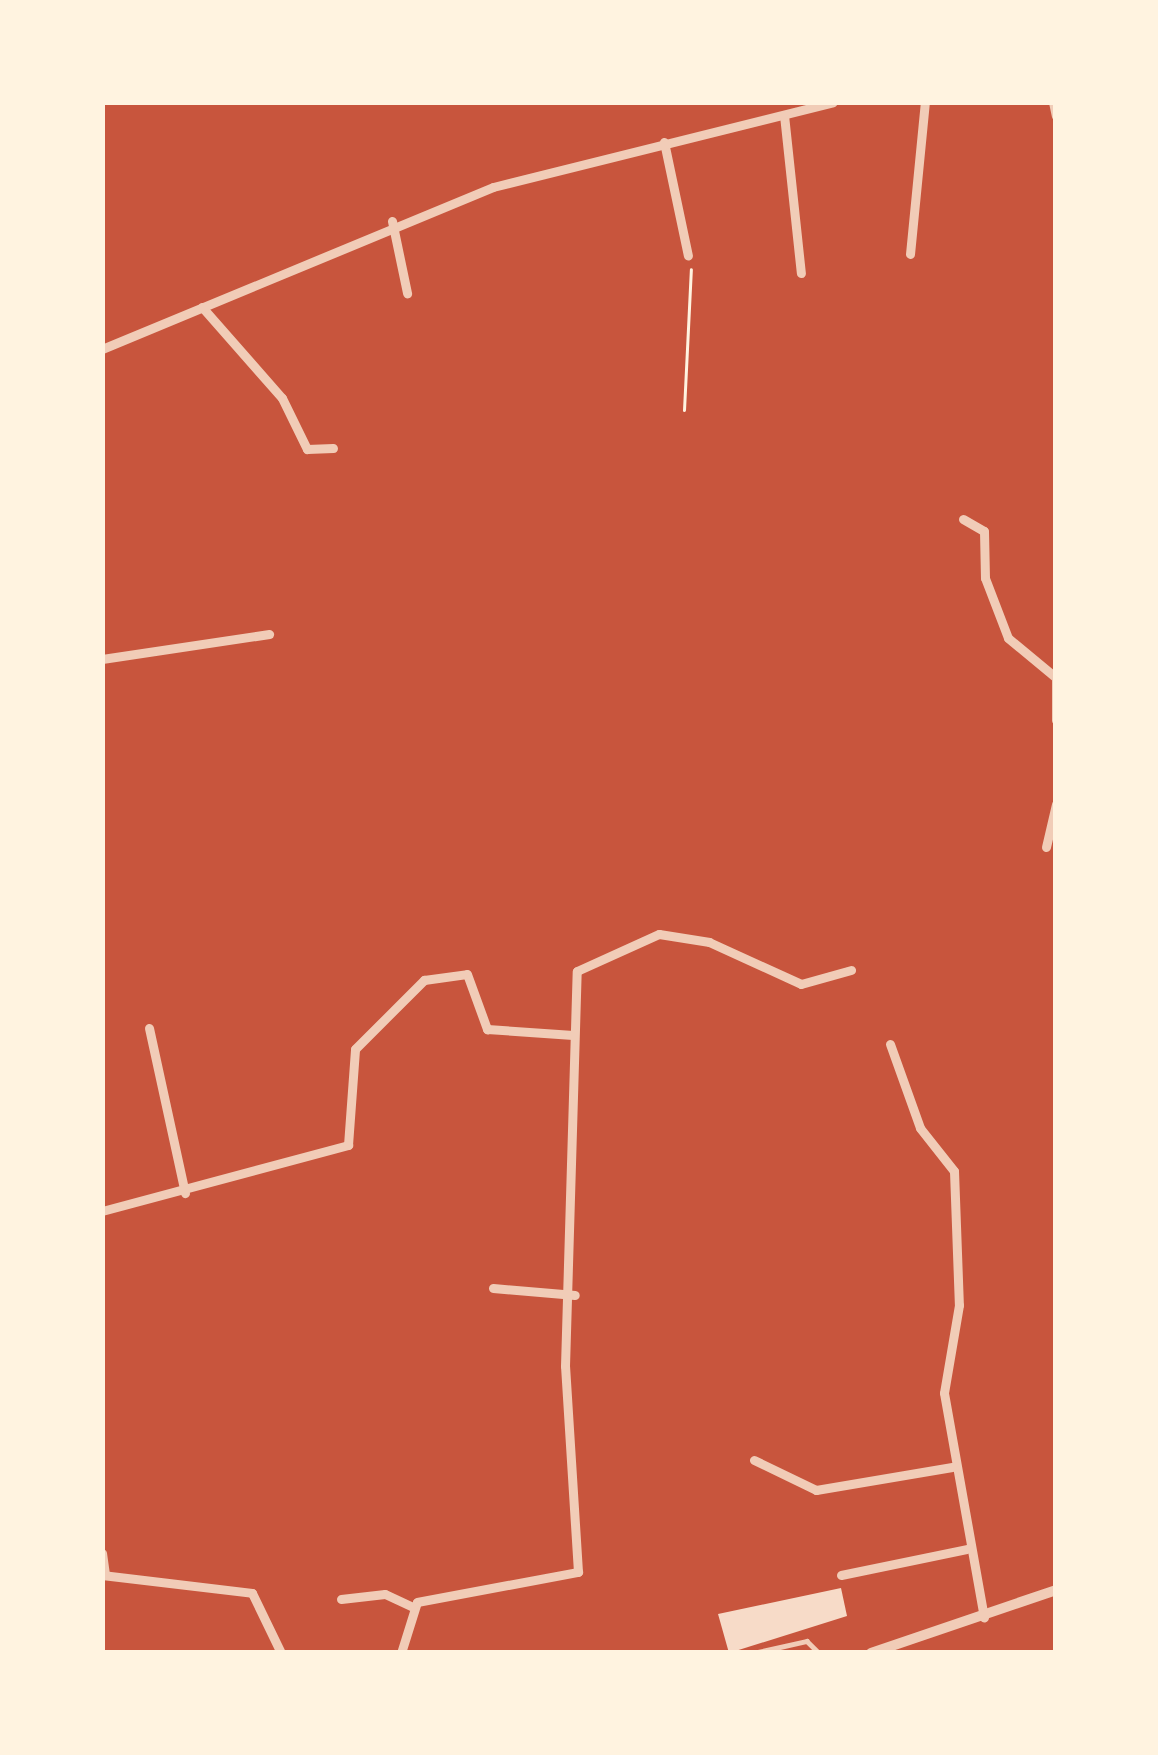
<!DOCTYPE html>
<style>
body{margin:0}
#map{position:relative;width:1158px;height:1755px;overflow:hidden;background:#c8553d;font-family:"Roboto Condensed",sans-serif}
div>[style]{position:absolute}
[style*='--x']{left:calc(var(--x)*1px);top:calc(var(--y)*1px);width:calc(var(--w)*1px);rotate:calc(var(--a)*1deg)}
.building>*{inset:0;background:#f7dbc8}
.path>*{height:3px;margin:-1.5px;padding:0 1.5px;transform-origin:1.5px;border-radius:1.5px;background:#fff3e0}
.service>*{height:4.5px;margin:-2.25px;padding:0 2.25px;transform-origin:2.25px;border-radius:2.25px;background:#f1ccb7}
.minor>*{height:9px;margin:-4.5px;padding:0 4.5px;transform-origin:4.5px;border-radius:4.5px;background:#f1ccb7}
.tertiary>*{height:10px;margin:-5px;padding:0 5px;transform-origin:5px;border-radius:5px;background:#f1ccb7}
span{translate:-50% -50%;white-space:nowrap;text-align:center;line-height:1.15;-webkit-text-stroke:12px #fff3e0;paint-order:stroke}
.frame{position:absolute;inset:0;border:105px solid #fff3e0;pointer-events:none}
</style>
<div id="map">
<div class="building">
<div style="clip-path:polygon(841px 1588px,847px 1616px,729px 1653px,718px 1614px)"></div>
</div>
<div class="path">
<div style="--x:684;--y:410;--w:141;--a:-87.2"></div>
</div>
<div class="service">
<div style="--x:758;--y:1652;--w:50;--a:-12.7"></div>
<div style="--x:807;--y:1641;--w:17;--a:45"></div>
</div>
<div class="minor">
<div style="--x:1053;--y:102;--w:14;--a:78"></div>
<div style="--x:784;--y:115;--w:159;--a:83.9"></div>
<div style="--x:664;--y:142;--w:116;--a:78.1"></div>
<div style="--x:392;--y:221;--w:74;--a:78.2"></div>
<div style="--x:910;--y:254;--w:153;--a:-84.4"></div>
<div style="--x:202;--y:307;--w:121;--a:48.7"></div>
<div style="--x:282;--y:398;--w:57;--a:63.9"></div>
<div style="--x:307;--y:449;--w:26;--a:-2"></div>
<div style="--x:102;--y:349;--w:423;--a:-22.5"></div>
<div style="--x:493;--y:187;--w:350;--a:-14"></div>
<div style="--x:963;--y:519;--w:24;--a:30"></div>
<div style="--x:984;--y:531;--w:47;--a:88.8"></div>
<div style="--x:985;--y:578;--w:64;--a:69"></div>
<div style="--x:1008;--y:638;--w:60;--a:39.6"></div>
<div style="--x:102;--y:659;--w:169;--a:-8.5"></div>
<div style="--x:1056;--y:674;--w:46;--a:90"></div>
<div style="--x:1046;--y:847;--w:44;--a:-76.9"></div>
<div style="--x:149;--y:1028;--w:169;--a:77.7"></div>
<div style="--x:890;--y:1044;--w:89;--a:70.3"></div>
<div style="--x:920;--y:1128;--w:55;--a:51.7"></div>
<div style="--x:954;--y:1171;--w:134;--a:87.9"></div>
<div style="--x:959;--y:1305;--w:89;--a:99.7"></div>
<div style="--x:944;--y:1393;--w:228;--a:79.9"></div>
<div style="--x:102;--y:1211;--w:255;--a:-15"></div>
<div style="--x:348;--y:1145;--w:96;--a:-85.8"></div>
<div style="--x:355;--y:1049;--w:98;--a:-45"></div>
<div style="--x:424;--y:980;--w:43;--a:-7.9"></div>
<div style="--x:467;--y:974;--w:59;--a:70"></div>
<div style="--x:487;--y:1029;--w:86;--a:4"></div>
<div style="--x:493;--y:1288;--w:82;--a:4.9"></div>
<div style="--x:754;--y:1460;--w:69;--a:25.8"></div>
<div style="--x:816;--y:1490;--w:138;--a:-9.6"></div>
<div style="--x:102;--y:1553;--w:22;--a:82"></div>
<div style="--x:102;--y:1575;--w:151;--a:6.8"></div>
<div style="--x:252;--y:1593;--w:67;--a:64.2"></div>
<div style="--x:841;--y:1575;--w:128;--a:-11.7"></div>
<div style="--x:341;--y:1599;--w:44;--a:-6.5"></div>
<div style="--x:385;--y:1594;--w:29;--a:25"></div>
<div style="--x:401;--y:1653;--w:53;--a:-72.6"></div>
<div style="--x:417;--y:1602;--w:164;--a:-10.6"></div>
<div style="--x:578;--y:1572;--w:206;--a:-93.6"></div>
<div style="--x:565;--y:1366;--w:395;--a:-88.3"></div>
<div style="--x:577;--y:971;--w:90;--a:-24.3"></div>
<div style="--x:659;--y:934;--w:51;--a:9.1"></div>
<div style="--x:709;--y:942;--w:101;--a:24.5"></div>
<div style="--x:801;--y:984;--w:52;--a:-15.6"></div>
</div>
<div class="tertiary">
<div style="--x:871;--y:1653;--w:195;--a:-18.8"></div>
</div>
<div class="frame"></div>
</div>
